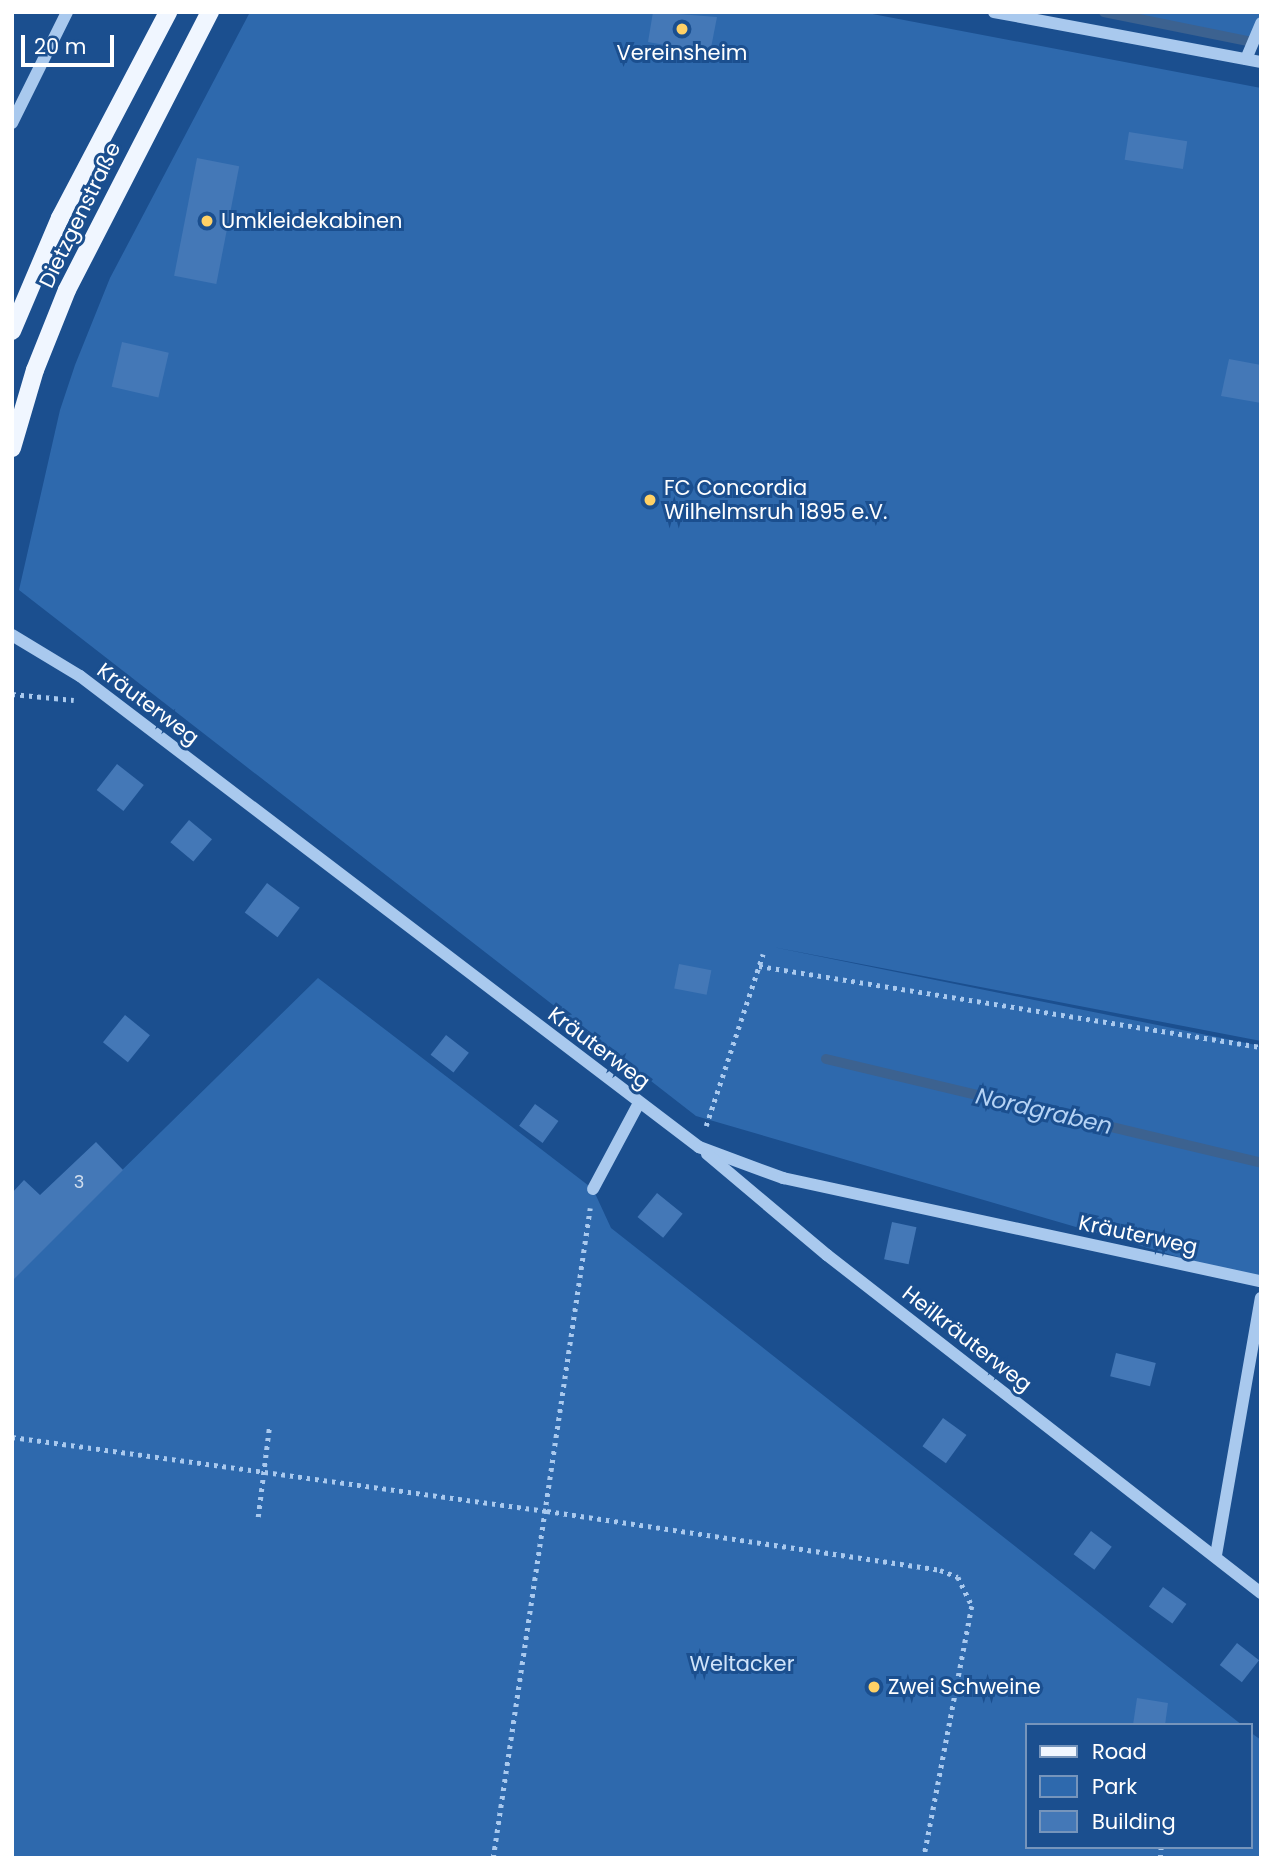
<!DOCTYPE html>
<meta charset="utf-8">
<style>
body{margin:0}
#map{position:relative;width:1273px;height:1870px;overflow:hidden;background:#1b4f8f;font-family:Poppins,sans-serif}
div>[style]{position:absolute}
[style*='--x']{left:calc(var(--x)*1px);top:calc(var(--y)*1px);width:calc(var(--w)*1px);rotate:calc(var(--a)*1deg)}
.green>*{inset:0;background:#2e69ad}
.stream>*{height:10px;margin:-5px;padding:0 5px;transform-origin:5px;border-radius:5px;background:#3c6290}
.building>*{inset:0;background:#4478b7;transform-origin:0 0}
.path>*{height:4.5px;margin-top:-2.25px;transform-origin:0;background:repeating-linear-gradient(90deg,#a9c9ee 0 3.5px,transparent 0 8.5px)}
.minor>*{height:12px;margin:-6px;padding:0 6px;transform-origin:6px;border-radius:6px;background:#a9c9ee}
.major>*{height:18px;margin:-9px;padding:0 9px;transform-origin:9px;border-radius:9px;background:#f0f6ff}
.dots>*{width:19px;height:19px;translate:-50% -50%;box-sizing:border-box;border:4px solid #1b4f8f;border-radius:50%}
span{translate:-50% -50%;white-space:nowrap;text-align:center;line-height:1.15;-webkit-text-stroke:6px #1b4f8f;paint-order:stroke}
.number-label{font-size:18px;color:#d0dded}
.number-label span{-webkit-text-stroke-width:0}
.poi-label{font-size:21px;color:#fff}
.left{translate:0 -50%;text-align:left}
.street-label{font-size:21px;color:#fff}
.park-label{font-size:21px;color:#cfe3fa}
.water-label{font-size:23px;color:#b5d3f5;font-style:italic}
.frame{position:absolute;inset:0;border:14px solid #fff;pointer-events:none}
.legend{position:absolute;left:1025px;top:1723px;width:228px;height:126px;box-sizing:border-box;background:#1b4f8f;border:2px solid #7695bc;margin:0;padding:9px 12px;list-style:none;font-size:21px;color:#fff}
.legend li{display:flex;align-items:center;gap:14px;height:35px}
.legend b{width:35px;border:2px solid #7695bc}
.scale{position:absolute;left:21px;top:35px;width:93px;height:32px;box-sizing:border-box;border:4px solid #fff;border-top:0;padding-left:9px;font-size:21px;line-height:24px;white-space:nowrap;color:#fff;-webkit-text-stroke:5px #1b4f8f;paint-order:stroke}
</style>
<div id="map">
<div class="green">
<div style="clip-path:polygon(250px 12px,862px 12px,1261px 88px,1261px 1041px,773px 947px,1261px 1046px,1261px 1281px,696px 1116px,19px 590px,60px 410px,75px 365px,110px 278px)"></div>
<div style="clip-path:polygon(1124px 12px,1261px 12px,1261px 41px)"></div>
<div style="clip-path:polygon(318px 978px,593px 1189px,611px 1228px,1242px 1725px,1026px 1725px,1026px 1847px,1250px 1847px,1250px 1732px,1261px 1740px,1261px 1858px,12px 1858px,12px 1278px)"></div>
</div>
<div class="stream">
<div style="--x:1104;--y:12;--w:147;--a:11.4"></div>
<div style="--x:826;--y:1059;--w:447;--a:13.4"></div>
</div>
<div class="building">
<div style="clip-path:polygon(653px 12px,717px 17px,710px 53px,648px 42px)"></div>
<div style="left:1129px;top:132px;width:59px;height:28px;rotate:9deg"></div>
<div style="left:197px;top:158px;width:43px;height:120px;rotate:11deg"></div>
<div style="left:122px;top:342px;width:48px;height:46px;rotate:13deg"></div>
<div style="clip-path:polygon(1229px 359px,1261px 365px,1261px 403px,1221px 396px)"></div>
<div style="left:117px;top:764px;width:34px;height:33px;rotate:38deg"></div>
<div style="left:189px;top:820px;width:30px;height:29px;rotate:40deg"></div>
<div style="left:267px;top:883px;width:41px;height:37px;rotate:37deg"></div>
<div style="left:679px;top:964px;width:33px;height:25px;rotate:11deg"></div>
<div style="left:125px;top:1015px;width:32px;height:35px;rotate:39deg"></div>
<div style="left:446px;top:1035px;width:29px;height:25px;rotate:38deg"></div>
<div style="left:535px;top:1104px;width:29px;height:27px;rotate:36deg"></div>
<div style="clip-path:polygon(96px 1142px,123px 1170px,12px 1281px,12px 1193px,24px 1180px,40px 1195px)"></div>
<div style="left:657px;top:1193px;width:33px;height:31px;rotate:39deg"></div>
<div style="left:892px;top:1222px;width:25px;height:38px;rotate:12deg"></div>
<div style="left:1116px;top:1353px;width:41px;height:24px;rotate:14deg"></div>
<div style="left:943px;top:1418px;width:29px;height:35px;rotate:36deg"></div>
<div style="left:1091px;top:1531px;width:26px;height:29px;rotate:37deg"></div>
<div style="left:1163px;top:1587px;width:29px;height:24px;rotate:36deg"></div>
<div style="left:1237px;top:1643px;width:28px;height:28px;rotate:38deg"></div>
<div style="clip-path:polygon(1137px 1698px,1168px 1703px,1165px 1725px,1133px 1725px)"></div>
</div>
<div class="path">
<div style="--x:12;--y:694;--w:62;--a:5.5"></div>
<div style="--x:759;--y:966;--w:508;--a:9.17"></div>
<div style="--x:706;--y:1126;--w:181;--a:-71.7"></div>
<div style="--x:12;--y:1437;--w:540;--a:7.88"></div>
<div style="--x:547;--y:1511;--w:397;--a:8.5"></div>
<div style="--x:940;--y:1570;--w:19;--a:21"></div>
<div style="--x:958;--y:1577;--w:32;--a:64"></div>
<div style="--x:972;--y:1606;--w:257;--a:100.8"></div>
<div style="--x:258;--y:1517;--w:89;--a:-82.9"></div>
<div style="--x:493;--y:1858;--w:657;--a:-81.51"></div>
<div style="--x:1160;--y:1858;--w:11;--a:-85"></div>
</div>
<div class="minor">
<div style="--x:994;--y:12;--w:272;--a:10.6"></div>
<div style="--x:1246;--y:59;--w:39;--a:-67"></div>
<div style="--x:12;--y:123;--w:124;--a:-63.6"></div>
<div style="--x:12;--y:635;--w:79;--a:31.1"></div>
<div style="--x:80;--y:676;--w:778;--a:37.27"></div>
<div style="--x:699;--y:1147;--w:90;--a:20.3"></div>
<div style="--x:783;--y:1178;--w:489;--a:12.2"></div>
<div style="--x:707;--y:1154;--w:157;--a:40.1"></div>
<div style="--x:827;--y:1255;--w:550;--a:37.91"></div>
<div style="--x:593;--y:1189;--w:98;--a:-61.9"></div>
<div style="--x:1216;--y:1555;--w:261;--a:-80.1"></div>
</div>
<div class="major">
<div style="--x:12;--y:331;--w:123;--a:-67"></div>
<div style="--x:60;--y:218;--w:233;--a:-62.3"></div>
<div style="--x:12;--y:448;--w:81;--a:-73.6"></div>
<div style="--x:35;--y:370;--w:86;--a:-68.2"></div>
<div style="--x:67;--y:290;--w:313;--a:-62.8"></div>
</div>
<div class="dots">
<div style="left:682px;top:29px;background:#ffd166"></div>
<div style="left:207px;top:221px;background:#ffd166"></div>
<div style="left:650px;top:500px;background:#ffd166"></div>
<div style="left:874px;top:1687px;background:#ffd166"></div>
</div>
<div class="number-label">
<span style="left:79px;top:1182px">3</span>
</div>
<div class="poi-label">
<span style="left:682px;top:53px">Vereinsheim</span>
<span class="left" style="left:221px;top:221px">Umkleidekabinen</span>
<span class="left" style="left:664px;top:500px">FC Concordia<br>Wilhelmsruh 1895 e.V.</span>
<span class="left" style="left:888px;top:1687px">Zwei Schweine</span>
</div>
<div class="street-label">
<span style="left:80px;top:215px;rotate:-64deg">Dietzgenstraße</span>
<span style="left:148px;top:704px;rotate:37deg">Kräuterweg</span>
<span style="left:599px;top:1048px;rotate:37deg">Kräuterweg</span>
<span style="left:1138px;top:1235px;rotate:12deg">Kräuterweg</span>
<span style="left:967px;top:1339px;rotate:38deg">Heilkräuterweg</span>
</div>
<div class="park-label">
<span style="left:742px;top:1664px">Weltacker</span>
</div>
<div class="water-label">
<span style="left:1044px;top:1111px;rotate:13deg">Nordgraben</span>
</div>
<div class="frame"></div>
<ul class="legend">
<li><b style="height:9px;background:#f0f6ff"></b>Road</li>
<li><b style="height:19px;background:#2e69ad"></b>Park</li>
<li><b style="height:19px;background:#4478b7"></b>Building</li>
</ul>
<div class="scale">20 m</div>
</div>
